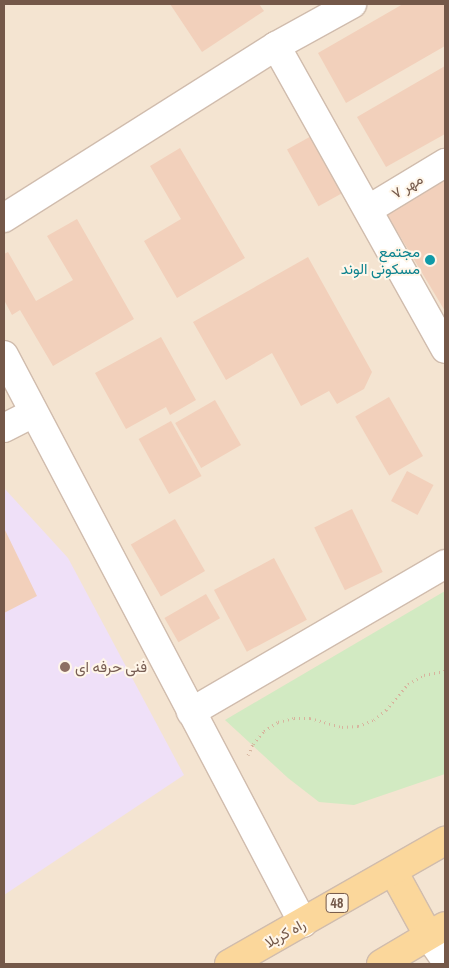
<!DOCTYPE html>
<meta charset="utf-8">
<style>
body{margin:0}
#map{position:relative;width:449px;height:968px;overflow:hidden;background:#fcf2e3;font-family:"Archivo Narrow",Vazirmatn,sans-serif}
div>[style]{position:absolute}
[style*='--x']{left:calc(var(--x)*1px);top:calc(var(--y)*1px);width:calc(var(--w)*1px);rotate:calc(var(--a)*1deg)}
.residential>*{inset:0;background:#f4e4d1;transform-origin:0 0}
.education>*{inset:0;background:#efe0f8}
.green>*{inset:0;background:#d2eac2}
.building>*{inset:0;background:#f2d0bb;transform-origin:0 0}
.path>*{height:3px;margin-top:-1.5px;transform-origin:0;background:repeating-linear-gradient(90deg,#d7b49e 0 1px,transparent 0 5px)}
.roads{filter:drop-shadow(1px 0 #d0bcad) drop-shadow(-1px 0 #d0bcad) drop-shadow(0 1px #d0bcad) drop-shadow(0 -1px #d0bcad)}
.minor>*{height:28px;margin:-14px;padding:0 14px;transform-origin:14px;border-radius:14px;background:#fff}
.major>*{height:28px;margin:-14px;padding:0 14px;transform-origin:14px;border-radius:14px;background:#fbd79b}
.dots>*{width:14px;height:14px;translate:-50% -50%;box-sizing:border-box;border:2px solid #fff6e9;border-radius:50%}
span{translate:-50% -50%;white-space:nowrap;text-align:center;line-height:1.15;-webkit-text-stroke:4px #fff6e9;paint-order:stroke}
.shield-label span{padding:1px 4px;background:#fff6e9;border:1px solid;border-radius:4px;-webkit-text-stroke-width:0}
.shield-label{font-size:14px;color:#745849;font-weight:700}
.street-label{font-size:15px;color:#745849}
.culture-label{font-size:15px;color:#0d838f}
.right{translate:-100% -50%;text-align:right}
.education-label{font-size:15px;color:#785e54}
.left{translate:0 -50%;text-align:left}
.frame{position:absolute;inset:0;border:5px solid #745849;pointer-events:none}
</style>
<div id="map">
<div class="residential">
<div style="left:4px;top:4px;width:441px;height:960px"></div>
</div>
<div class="education">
<div style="clip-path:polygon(4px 488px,68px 558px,184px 775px,4px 895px)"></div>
</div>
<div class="green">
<div style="clip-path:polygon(445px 591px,445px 774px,354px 805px,319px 802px,288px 778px,225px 720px)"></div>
</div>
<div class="building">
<div style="clip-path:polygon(170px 4px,259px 4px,264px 11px,202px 52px)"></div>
<div style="clip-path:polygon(403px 4px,445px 4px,445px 46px,346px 103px,318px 53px)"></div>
<div style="clip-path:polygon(445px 66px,445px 134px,386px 167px,357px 117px)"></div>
<div style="left:315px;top:134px;width:65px;height:32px;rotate:61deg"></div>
<div style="clip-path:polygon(180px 148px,245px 258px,177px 298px,144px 241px,181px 219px,150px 166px)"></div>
<div style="clip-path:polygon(445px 172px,445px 311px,383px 208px)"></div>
<div style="clip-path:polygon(77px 219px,134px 319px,53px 366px,20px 310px,12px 315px,4px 300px,4px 254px,8px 252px,36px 301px,73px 280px,47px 236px)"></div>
<div style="clip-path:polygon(308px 257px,372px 372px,364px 389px,337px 404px,329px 391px,301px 406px,272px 353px,226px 380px,193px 322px)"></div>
<div style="clip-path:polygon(161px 337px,196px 400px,170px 415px,166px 407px,126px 429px,95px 373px)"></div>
<div style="left:389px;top:397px;width:68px;height:39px;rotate:60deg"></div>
<div style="left:215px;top:400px;width:52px;height:46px;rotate:60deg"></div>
<div style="left:171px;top:421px;width:63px;height:37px;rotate:61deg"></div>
<div style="left:407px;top:471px;width:30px;height:34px;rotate:28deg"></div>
<div style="left:352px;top:509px;width:70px;height:42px;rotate:64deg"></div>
<div style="left:175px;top:519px;width:60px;height:51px;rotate:60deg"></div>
<div style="clip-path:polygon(4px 528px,37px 596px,4px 613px)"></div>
<div style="left:274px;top:558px;width:70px;height:68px;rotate:62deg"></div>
<div style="left:206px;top:594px;width:28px;height:48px;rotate:60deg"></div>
</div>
<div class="path">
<div style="--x:248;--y:755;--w:12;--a:-66"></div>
<div style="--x:253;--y:744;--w:17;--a:-50"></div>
<div style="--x:264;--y:731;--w:17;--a:-33"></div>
<div style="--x:278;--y:722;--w:16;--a:-14"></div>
<div style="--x:294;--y:718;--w:16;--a:0"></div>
<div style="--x:310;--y:718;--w:33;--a:16"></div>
<div style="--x:342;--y:727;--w:16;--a:-4"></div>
<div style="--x:358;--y:726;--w:17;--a:-21"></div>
<div style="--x:374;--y:720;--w:16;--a:-40"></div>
<div style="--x:386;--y:710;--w:34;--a:-50"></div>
<div style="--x:408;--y:684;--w:18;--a:-29"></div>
<div style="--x:424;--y:675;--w:21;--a:-11"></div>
</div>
<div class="roads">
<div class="minor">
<div style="--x:276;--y:46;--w:347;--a:60.8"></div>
<div style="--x:369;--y:209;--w:89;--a:-31.2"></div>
<div style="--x:4;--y:218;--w:322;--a:-32.3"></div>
<div style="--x:276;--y:46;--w:87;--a:-28.9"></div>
<div style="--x:4;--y:355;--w:642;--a:62.24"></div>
<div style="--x:4;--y:428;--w:33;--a:-27"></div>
<div style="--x:191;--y:712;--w:294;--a:-30.2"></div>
<div style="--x:428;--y:935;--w:29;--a:55"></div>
</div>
<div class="major">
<div style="--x:393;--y:871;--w:73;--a:61.3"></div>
<div style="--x:229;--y:964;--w:249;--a:-29.7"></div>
<div style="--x:381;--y:964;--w:74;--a:-30.7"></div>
</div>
</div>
<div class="dots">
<div style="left:430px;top:260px;background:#0f9aa8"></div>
<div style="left:65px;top:667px;background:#8d6e63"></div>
</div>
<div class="shield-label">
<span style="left:337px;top:903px">48</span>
</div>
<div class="street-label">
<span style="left:407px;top:186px;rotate:-31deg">مهر ۷</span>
<span style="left:285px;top:933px;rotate:-29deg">راه کربلا</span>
</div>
<div class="culture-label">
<span class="right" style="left:420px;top:260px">مجتمع<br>مسکونی الوند</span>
</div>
<div class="education-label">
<span class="left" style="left:75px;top:667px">فنی حرفه ای</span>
</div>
<div class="frame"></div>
</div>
